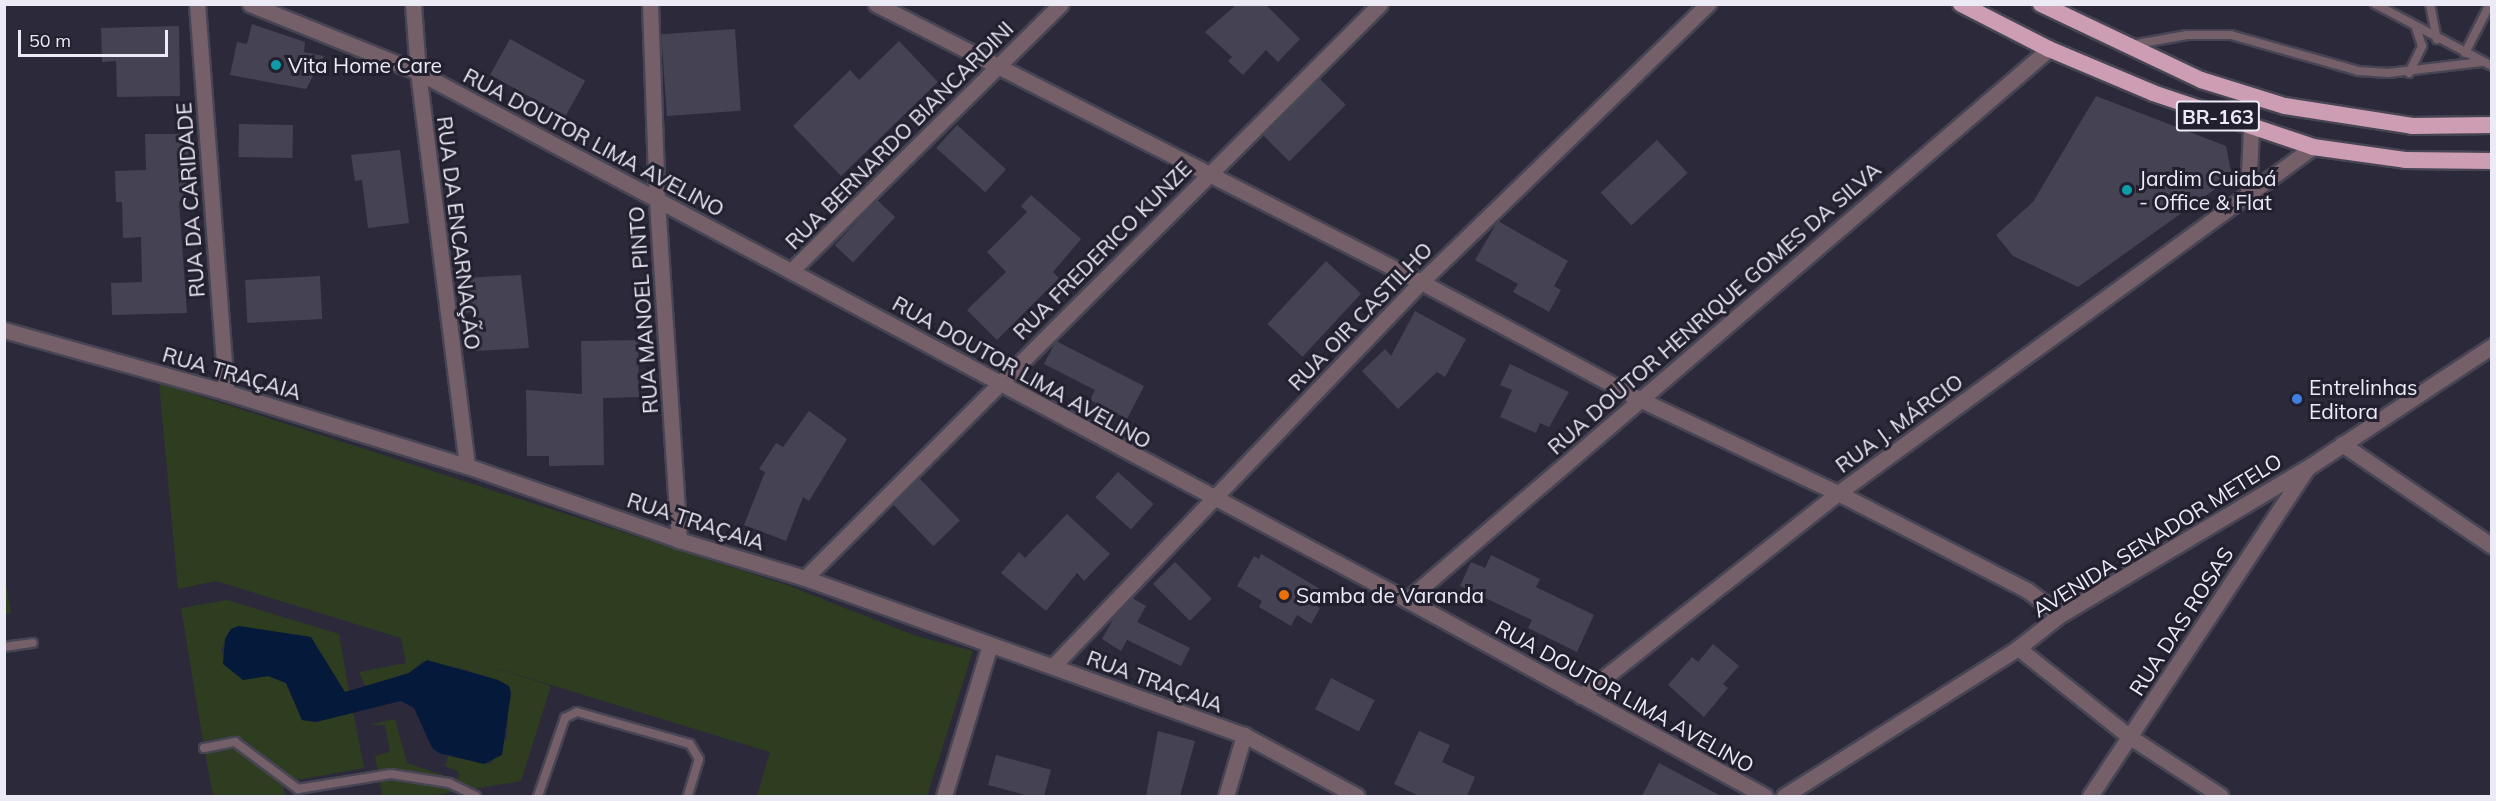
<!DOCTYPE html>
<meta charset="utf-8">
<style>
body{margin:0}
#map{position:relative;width:2496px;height:801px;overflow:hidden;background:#2c2a3a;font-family:Mulish,sans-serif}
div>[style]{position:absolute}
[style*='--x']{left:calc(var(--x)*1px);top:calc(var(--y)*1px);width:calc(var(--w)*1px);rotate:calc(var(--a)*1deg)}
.green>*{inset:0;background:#2e3c20}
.water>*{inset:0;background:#051a3a}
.building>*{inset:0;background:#444253;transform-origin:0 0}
.roads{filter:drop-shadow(2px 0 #474554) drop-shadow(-2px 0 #474554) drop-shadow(0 2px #474554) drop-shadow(0 -2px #474554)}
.service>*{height:8px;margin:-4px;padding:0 4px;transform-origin:4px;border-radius:4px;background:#75606a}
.minor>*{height:15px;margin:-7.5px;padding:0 7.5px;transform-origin:7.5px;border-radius:7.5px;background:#75606a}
.tertiary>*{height:15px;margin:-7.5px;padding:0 7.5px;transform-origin:7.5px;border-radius:7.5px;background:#75606a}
.trunk>*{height:16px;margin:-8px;padding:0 8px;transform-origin:8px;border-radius:8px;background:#cc9db3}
.dots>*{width:16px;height:16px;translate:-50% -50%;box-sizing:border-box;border:3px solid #22202f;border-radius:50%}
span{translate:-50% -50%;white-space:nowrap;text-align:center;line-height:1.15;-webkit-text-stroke:6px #22202f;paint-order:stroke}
.shield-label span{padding:2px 4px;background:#22202f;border:2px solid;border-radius:4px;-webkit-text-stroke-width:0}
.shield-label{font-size:20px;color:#eceaf5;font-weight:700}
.poi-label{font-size:21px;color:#eceaf5}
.left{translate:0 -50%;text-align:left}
.street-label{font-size:21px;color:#eceaf5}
.frame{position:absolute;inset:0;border:6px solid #eceaf5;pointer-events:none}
.scale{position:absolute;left:18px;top:30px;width:150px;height:27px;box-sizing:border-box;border:3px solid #eceaf5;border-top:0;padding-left:8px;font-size:18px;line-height:21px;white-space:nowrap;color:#eceaf5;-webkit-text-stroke:4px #22202f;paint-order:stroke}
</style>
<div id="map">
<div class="green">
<div style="clip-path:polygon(159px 383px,787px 585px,913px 635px,973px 651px,927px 796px,757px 796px,770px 752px,486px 665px,551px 686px,521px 781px,430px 796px,371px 796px,382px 794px,375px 756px,390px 752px,385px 725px,369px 725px,395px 719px,407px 763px,454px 779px,460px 777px,458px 771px,445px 766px,448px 756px,491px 764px,507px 737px,509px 688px,498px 680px,460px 668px,422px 662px,409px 673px,366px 687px,359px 672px,406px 663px,401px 638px,216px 581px,178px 589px)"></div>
<div style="clip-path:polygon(4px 572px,11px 613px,5px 614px,4px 614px)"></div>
<div style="clip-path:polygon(227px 600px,339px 634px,349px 692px,342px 691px,307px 636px,235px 627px,228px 633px,221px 651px,228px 665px,242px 679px,268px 676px,286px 683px,302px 720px,316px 722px,353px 711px,364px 768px,297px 780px,235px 736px,203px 741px,181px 608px)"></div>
<div style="clip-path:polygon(233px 747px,283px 783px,285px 796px,213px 796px,205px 752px)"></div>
</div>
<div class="water">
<div style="clip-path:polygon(239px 626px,311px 637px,345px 692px,409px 673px,427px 660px,498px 680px,509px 686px,511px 693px,502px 755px,484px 764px,439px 753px,432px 748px,414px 708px,401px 701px,316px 722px,302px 720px,286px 683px,268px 676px,243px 680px,223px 664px,225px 639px,231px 629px)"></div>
</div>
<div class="building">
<div style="clip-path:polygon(1237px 4px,1265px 4px,1300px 39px,1278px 62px,1266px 50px,1243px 75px,1228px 61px,1232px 57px,1205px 32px)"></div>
<div style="clip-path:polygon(252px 24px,305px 42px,304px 52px,324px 56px,306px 89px,230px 75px,237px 42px,247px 44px)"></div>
<div style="clip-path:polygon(179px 26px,180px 96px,117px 97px,116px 61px,102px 62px,101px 28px)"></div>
<div style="left:735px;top:29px;width:82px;height:74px;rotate:86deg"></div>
<div style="left:510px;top:39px;width:86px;height:41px;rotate:29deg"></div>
<div style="clip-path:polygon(899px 41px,938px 82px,841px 176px,793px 126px,850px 70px,859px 80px)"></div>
<div style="left:1319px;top:78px;width:38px;height:80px;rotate:45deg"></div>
<div style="clip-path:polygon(2096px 96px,2226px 146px,2232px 177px,2078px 287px,2013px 256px,1996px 235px,2033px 202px)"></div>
<div style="left:239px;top:124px;width:54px;height:33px;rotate:1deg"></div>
<div style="left:957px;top:125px;width:66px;height:31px;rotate:42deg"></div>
<div style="clip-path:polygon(145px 134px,188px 134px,189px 201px,179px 201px,187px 313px,112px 315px,111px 283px,142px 282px,141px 237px,123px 238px,122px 202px,116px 202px,115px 171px,146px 170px)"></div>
<div style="left:1657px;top:140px;width:45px;height:77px;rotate:47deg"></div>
<div style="clip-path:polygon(400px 150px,409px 223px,368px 228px,362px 180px,355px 181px,351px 155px)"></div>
<div style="clip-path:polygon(1031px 195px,1081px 239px,1053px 272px,1059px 278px,997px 340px,967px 310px,1006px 272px,987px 252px,1027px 212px,1021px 206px)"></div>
<div style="left:877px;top:200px;width:25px;height:62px;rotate:43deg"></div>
<div style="clip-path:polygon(1498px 221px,1568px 261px,1554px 286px,1561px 290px,1549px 312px,1513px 292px,1518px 284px,1475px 260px)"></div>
<div style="left:1326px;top:261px;width:48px;height:86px;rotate:43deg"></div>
<div style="clip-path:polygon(521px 275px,529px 348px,476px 351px,474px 312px,462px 313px,460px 278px)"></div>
<div style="left:320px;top:276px;width:43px;height:75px;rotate:87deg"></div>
<div style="clip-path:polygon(1415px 311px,1466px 339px,1445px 377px,1437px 372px,1398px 409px,1362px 371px,1385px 349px,1391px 356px)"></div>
<div style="clip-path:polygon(638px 340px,639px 397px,603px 398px,604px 465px,549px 466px,549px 456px,527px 456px,526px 390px,582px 394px,581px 341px)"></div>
<div style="clip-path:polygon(1056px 341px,1144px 386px,1127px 419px,1090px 400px,1095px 390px,1044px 364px)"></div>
<div style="clip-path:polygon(1510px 364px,1569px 392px,1549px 427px,1540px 423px,1536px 433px,1500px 417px,1512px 390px,1500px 385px)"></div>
<div style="clip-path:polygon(809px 411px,847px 439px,809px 501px,803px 497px,786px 541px,744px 525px,765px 472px,759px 469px,776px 443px,783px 447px)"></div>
<div style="left:1118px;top:472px;width:48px;height:34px;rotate:42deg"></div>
<div style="left:919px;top:478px;width:59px;height:37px;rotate:46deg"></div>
<div style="clip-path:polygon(1067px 514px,1110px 554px,1084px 581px,1077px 573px,1046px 611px,1001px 573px,1019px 552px,1025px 558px)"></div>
<div style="clip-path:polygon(1261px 554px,1320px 589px,1312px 603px,1320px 608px,1311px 624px,1297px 615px,1291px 626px,1259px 607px,1262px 601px,1237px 586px,1254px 556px,1259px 559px)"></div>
<div style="clip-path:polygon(1491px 555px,1540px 579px,1536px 587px,1594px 615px,1577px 652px,1528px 628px,1532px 620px,1460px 586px,1471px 562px,1485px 568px)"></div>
<div style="left:1175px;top:562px;width:52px;height:31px;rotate:45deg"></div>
<div style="clip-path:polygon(1132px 598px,1146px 606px,1137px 622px,1190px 648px,1181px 666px,1127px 640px,1121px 651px,1102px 639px,1116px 614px)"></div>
<div style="clip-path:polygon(1713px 644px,1739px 666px,1723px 684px,1728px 688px,1704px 717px,1668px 685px,1692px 657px,1698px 662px)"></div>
<div style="left:1331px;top:678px;width:49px;height:35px;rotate:27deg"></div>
<div style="clip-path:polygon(1158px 731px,1195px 741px,1180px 796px,1146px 796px)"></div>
<div style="clip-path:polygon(1419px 731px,1450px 745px,1442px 762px,1475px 777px,1467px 796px,1419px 796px,1394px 784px)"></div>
<div style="left:996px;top:755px;width:57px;height:31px;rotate:15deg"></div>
<div style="clip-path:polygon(1659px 763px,1721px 796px,1642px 796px)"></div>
</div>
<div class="roads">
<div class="service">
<div style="--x:2375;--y:4;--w:132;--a:27.9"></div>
<div style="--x:2430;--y:4;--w:36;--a:79"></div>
<div style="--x:2131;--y:45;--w:57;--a:-10.1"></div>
<div style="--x:2187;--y:35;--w:44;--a:0"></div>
<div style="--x:2231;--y:35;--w:132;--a:15.8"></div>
<div style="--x:2358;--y:71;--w:30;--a:4"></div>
<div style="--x:2388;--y:73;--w:94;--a:-6.7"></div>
<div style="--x:2465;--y:53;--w:55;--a:-63"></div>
<div style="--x:2409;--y:73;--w:30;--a:-64"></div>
<div style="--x:2422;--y:46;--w:19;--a:-108"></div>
<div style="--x:4;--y:647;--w:29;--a:-8"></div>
<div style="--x:204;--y:748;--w:32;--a:-11"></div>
<div style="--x:235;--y:742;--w:79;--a:36.7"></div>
<div style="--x:298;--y:789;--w:94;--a:-9.2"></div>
<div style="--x:391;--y:774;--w:59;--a:8.8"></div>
<div style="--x:449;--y:783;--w:30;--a:26"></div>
<div style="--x:538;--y:796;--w:83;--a:-70.9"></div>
<div style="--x:565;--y:718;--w:13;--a:-27"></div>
<div style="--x:577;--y:712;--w:117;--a:15.8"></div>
<div style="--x:690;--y:744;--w:17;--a:59"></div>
<div style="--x:699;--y:759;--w:39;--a:107"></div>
</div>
<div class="minor">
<div style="--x:197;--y:4;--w:389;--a:85.7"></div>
<div style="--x:250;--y:4;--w:181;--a:22"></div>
<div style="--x:418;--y:72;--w:1121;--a:28.1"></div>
<div style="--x:1407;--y:600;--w:408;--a:28.7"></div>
<div style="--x:413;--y:4;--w:68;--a:85.8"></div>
<div style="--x:418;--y:72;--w:397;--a:82.9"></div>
<div style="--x:650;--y:4;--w:197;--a:88"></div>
<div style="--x:657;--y:201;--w:340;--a:86.3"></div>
<div style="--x:876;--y:4;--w:612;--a:27.03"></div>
<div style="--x:1421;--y:282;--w:247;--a:28.2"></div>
<div style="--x:1639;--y:399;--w:220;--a:25.3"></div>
<div style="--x:1838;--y:493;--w:212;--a:27.2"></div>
<div style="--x:2027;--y:590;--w:41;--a:37.1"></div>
<div style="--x:2248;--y:195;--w:67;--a:-87.4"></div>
<div style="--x:792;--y:270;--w:378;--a:-44.7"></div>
<div style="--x:4;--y:330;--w:230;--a:15.6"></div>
<div style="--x:226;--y:392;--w:252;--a:17.1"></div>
<div style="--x:467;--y:466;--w:225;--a:19.2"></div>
<div style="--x:679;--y:540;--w:132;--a:16.8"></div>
<div style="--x:805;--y:578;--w:466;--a:19.7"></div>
<div style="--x:1244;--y:735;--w:128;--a:28.4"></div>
<div style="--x:2342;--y:444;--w:181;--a:34.2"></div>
<div style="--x:805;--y:578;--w:812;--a:-44.95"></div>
<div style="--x:1407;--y:600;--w:846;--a:-40.64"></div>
<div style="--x:2018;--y:648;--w:143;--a:38.5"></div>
<div style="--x:2130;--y:737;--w:108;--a:33"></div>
<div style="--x:1053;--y:666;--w:532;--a:-46.22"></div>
<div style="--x:1421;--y:282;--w:400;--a:-44.1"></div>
<div style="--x:1581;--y:696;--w:328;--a:-38.3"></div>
<div style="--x:1838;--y:493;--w:588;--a:-36.07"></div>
<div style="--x:944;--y:796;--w:158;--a:-73.1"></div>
<div style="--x:1226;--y:796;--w:64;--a:-73.6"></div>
<div style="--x:2090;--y:796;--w:393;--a:-56.5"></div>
</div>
<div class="tertiary">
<div style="--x:1784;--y:796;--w:277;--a:-32.3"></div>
<div style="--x:2018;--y:648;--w:53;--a:-38.2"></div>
<div style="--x:2060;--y:615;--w:287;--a:-30.8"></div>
<div style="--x:2307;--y:468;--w:222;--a:-33.4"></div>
</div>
<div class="trunk">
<div style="--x:1961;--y:4;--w:99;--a:27.1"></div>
<div style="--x:2049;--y:49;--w:113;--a:22.9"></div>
<div style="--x:2153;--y:93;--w:169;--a:18.6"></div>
<div style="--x:2313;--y:147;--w:93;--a:8"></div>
<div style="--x:2405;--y:160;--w:87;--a:0.7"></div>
<div style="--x:2041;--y:4;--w:177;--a:25.4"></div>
<div style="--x:2201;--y:80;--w:88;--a:17.2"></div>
<div style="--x:2285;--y:106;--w:129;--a:8.9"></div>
<div style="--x:2412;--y:126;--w:80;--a:-0.7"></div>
</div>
</div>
<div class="dots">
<div style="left:276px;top:65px;background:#0f9aa8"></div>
<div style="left:2127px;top:190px;background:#0f9aa8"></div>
<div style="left:2297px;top:399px;background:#3f7fe0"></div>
<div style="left:1284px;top:595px;background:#e8710a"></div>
</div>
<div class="shield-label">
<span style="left:2218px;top:116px">BR-163</span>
</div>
<div class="poi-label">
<span class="left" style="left:288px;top:65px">Vita Home Care</span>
<span class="left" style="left:2139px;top:190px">Jardim Cuiabá<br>- Office &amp; Flat</span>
<span class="left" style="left:2309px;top:399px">Entrelinhas<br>Editora</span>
<span class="left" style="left:1296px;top:595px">Samba de Varanda</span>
</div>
<div class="street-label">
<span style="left:899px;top:135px;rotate:-45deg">RUA BERNARDO BIANCARDINI</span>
<span style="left:594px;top:142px;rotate:28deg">RUA DOUTOR LIMA AVELINO</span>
<span style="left:190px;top:200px;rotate:-94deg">RUA DA CARIDADE</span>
<span style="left:459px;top:233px;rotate:83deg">RUA DA ENCARNAÇÃO</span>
<span style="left:1102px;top:250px;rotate:-45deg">RUA FREDERICO KUNZE</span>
<span style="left:1714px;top:308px;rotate:-41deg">RUA DOUTOR HENRIQUE GOMES DA SILVA</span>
<span style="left:643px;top:310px;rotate:-94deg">RUA MANOEL PINTO</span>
<span style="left:1360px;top:316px;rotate:-46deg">RUA OIR CASTILHO</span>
<span style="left:1022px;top:372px;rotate:29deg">RUA DOUTOR LIMA AVELINO</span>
<span style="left:232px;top:373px;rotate:16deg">RUA TRAÇAIA</span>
<span style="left:1899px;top:423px;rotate:-36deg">RUA J. MÁRCIO</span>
<span style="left:696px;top:521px;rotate:18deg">RUA TRAÇAIA</span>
<span style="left:2157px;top:535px;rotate:-32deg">AVENIDA SENADOR METELO</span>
<span style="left:2181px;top:621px;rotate:-57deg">RUA DAS ROSAS</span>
<span style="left:1155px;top:681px;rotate:20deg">RUA TRAÇAIA</span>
<span style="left:1625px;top:696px;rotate:29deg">RUA DOUTOR LIMA AVELINO</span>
</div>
<div class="frame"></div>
<div class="scale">50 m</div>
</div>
